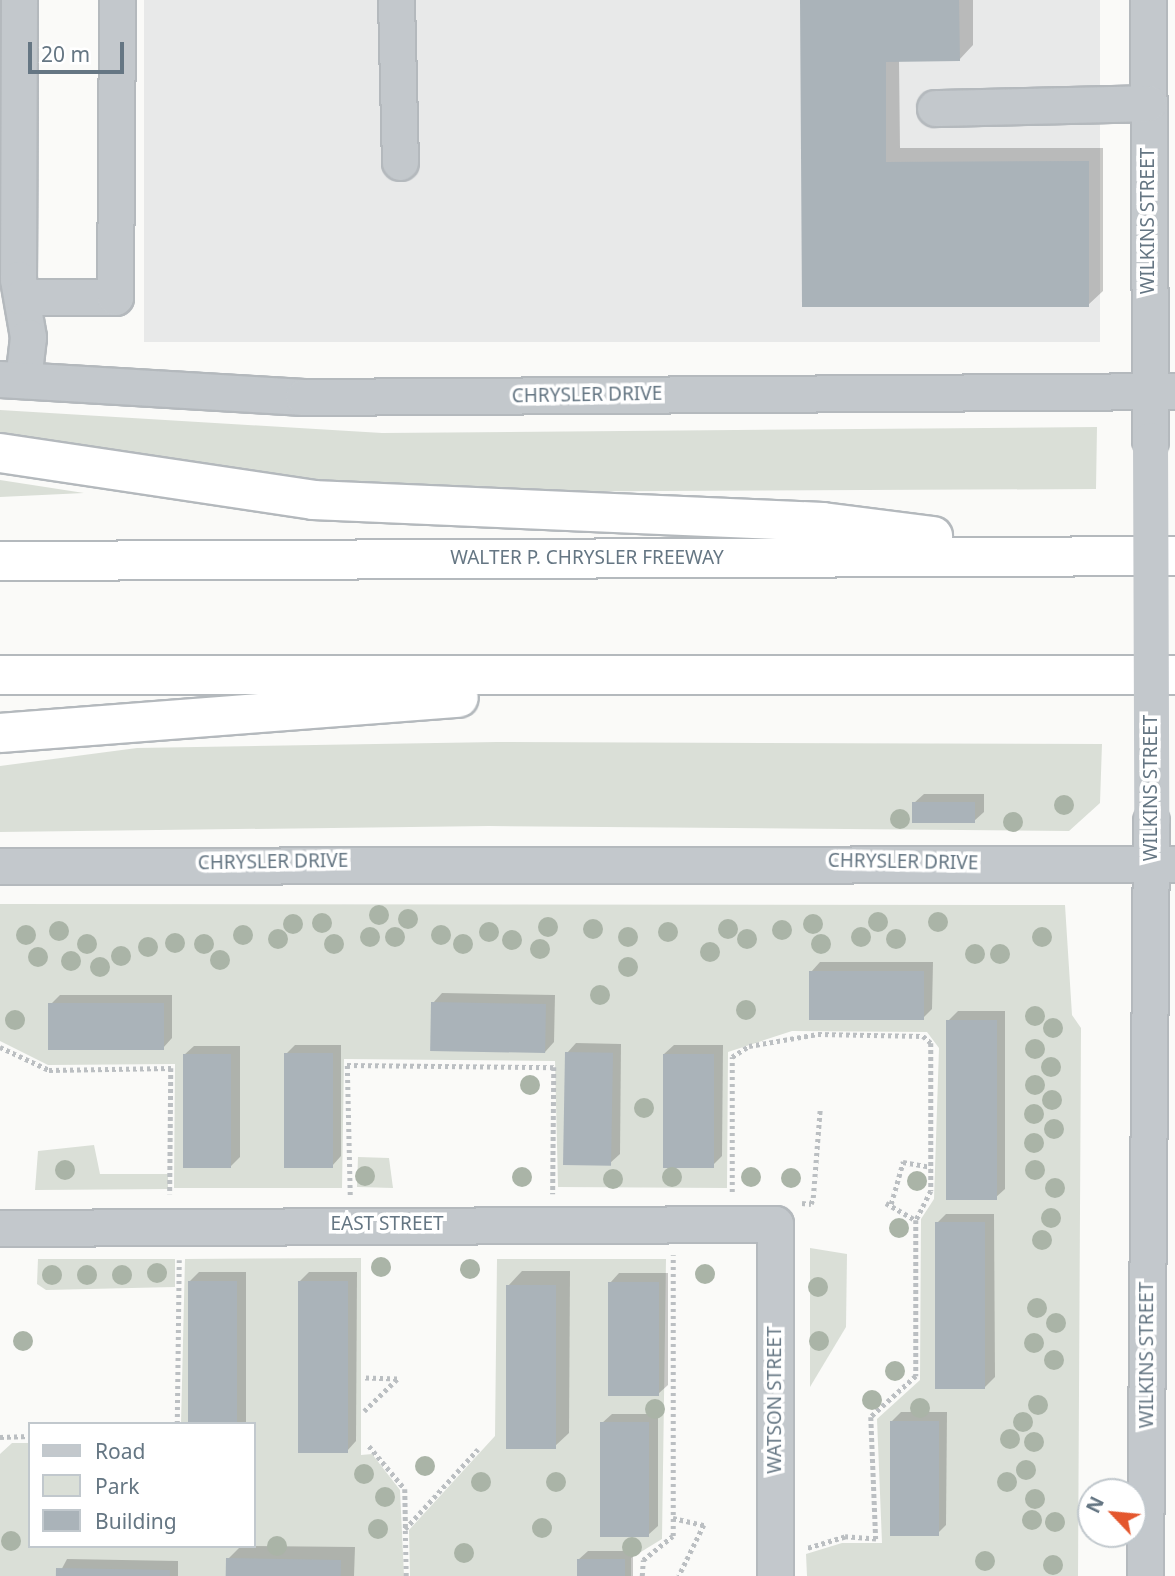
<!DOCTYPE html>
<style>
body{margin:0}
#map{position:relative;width:1175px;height:1576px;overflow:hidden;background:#fafaf8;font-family:"Noto Sans",sans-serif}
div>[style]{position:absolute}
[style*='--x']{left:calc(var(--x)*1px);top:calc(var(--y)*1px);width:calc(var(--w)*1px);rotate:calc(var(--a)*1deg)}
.built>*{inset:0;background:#e8e9e9;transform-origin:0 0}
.green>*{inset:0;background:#dadfd7}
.shadow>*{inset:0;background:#0003}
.building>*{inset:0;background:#aab3b9;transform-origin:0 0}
.path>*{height:4.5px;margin-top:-2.25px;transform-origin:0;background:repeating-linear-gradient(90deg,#bbbfc2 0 3.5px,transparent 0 7px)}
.roads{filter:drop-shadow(2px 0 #b4b9bd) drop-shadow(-2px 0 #b4b9bd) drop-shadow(0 2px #b4b9bd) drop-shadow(0 -2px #b4b9bd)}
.minor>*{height:35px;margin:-17.5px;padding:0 17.5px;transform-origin:17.5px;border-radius:17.5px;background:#c3c8cc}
.highway>*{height:38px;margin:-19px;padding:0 19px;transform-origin:19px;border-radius:19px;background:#fff}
.minor-bridge>*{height:35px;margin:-17.5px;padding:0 17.5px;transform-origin:17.5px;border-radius:17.5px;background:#c3c8cc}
.trees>*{width:20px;height:20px;margin:-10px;border-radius:50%;background:#aab4a7}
span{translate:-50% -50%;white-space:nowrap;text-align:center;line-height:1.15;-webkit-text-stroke:7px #fff;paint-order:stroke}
.street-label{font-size:19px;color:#657683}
.legend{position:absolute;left:28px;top:1422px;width:228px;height:126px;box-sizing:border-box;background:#fff;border:2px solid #c1c8cd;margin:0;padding:9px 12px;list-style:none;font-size:21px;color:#657683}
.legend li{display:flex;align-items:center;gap:14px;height:35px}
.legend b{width:35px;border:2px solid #c1c8cd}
.north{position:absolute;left:1077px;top:1478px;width:70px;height:70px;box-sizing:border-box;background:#fff;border:2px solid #c1c8cd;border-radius:50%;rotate:296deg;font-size:19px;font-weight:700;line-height:28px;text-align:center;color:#657683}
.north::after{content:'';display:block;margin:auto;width:24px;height:32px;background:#e4572e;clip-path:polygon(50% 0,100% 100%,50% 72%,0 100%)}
.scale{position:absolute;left:28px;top:42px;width:96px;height:32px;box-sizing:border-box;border:4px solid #657683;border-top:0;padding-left:9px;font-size:21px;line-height:24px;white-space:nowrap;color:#657683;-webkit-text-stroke:5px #fff;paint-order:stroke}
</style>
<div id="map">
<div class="built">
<div style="left:144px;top:0;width:956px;height:342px"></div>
</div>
<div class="green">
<div style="clip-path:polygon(0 410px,382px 433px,1097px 427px,1096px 489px,471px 492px,327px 481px,0 440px)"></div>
<div style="clip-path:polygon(0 480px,84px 493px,0 497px)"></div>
<div style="clip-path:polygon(497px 742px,1102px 744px,1100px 803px,1069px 831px,489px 826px,0 832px,0 766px,137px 748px)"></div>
<div style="clip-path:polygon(0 904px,1065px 905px,1072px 1015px,1081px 1028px,1078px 1576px,807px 1576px,806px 1554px,842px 1543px,882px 1543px,877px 1419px,920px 1380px,921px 1219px,934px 1199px,939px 1048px,927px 1032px,792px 1031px,728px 1052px,727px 1188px,558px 1187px,555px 1061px,344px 1059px,342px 1188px,174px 1188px,175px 1064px,48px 1065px,0 1041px)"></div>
<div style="clip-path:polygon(94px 1145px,100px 1174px,168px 1174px,168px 1189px,35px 1190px,38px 1151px)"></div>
<div style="clip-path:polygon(358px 1157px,389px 1158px,393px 1188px,357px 1187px)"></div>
<div style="clip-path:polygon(810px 1248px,847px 1254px,846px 1327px,810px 1387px)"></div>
<div style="clip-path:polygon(361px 1258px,361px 1455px,372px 1454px,400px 1490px,404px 1576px,0 1576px,0 1454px,12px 1443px,30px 1443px,30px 1546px,254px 1546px,254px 1424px,181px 1424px,185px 1259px)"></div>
<div style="clip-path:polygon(38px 1259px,175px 1259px,175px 1287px,46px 1290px,37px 1284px)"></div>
<div style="clip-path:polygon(497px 1259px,666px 1259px,662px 1539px,631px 1558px,631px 1576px,410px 1576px,409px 1530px,495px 1436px)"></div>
</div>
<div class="shadow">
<div style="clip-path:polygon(802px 0,973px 0,973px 45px,959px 60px,899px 60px,900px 148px,1103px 148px,1103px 291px,1088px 305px,804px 306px)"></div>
<div style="clip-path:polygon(924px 794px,984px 794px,984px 812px,974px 821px,914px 803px)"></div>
<div style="clip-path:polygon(820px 962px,933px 962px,932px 1009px,923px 1018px,811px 972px)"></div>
<div style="clip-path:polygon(442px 993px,555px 995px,554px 1042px,545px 1052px,433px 1003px)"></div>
<div style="clip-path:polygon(60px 995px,172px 995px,172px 1038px,163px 1048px,50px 1005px)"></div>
<div style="clip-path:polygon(958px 1011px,1005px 1011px,1005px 1189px,995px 1198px,948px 1021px)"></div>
<div style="clip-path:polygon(576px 1043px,621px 1044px,620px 1154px,610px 1163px,567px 1053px)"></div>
<div style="clip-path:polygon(295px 1045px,341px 1045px,341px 1156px,332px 1166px,286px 1054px)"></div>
<div style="clip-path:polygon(674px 1045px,723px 1045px,722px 1156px,712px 1166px,664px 1054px)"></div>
<div style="clip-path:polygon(194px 1046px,240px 1046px,240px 1157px,231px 1166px,184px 1055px)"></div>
<div style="clip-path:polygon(946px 1214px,994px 1214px,995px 1377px,985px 1387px,937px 1223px)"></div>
<div style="clip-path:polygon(522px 1271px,570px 1271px,569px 1433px,554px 1447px,508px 1286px)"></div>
<div style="clip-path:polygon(199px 1272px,246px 1272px,246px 1424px,190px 1424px,189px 1282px)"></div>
<div style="clip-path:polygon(309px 1272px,357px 1272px,356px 1441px,347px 1451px,300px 1281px)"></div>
<div style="clip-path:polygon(619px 1273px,668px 1273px,668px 1385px,658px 1394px,610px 1283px)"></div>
<div style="clip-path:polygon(901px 1412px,947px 1412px,946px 1525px,937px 1534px,891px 1422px)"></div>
<div style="clip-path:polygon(612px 1414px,658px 1414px,658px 1526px,648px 1535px,602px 1423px)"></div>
<div style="clip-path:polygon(241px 1546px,355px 1547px,354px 1576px,227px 1576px,228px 1559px)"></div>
<div style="clip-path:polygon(588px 1551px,633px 1551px,633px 1576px,578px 1576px,578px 1560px)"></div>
<div style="clip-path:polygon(67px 1559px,178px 1561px,178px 1576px,58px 1576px)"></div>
</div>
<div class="building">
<div style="clip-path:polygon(800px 0,959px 0,960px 61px,886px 62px,886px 162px,1089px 161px,1089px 307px,802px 307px)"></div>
<div style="left:975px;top:802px;width:21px;height:63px;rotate:90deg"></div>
<div style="left:809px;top:971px;width:115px;height:49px"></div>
<div style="left:431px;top:1002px;width:115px;height:49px;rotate:1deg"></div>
<div style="left:164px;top:1003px;width:47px;height:116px;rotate:90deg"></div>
<div style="left:946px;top:1020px;width:51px;height:180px"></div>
<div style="left:565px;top:1052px;width:48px;height:113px;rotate:1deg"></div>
<div style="left:284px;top:1053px;width:49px;height:115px"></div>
<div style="left:183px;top:1054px;width:48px;height:114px"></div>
<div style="left:663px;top:1054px;width:51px;height:114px"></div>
<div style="left:985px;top:1222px;width:167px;height:50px;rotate:90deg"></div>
<div style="left:188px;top:1281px;width:49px;height:143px"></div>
<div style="left:298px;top:1281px;width:50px;height:172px"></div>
<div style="left:608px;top:1282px;width:51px;height:114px"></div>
<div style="left:506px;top:1285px;width:50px;height:164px"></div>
<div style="left:890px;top:1421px;width:49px;height:115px"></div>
<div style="left:649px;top:1422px;width:115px;height:49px;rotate:90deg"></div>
<div style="left:226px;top:1558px;width:115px;height:18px;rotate:1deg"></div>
<div style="left:577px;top:1559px;width:48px;height:17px"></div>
<div style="left:56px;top:1568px;width:114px;height:8px;rotate:1deg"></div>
</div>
<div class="path">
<div style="--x:0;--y:1047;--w:54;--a:25.1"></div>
<div style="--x:49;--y:1070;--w:122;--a:-0.9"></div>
<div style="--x:171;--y:1068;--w:126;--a:90.5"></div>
<div style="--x:732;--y:1192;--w:135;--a:-90"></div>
<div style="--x:732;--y:1057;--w:20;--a:-33"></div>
<div style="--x:749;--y:1046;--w:70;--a:-9.9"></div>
<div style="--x:818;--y:1034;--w:105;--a:1.1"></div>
<div style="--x:923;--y:1036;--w:11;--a:41"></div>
<div style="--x:931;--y:1043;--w:148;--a:90"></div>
<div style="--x:931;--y:1191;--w:33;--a:117"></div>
<div style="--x:916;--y:1220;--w:156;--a:90"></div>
<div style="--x:916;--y:1376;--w:61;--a:137.7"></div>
<div style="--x:871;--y:1417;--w:122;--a:87.7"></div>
<div style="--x:876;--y:1539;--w:31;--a:-176"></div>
<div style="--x:845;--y:1537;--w:39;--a:163"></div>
<div style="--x:350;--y:1195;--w:130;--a:-91.3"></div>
<div style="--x:347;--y:1065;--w:207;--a:0.6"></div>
<div style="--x:554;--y:1067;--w:127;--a:90.5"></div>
<div style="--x:802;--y:1203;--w:9;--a:6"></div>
<div style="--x:811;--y:1204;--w:6;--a:-72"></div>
<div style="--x:813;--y:1198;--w:88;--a:-85.5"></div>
<div style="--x:886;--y:1203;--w:34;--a:30"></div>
<div style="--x:891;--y:1204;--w:44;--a:-74.1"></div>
<div style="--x:903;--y:1162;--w:28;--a:10"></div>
<div style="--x:364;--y:1411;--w:46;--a:-44.1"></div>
<div style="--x:397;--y:1379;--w:32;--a:-178"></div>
<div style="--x:177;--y:1424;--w:164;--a:-89.3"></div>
<div style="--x:0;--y:1437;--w:30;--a:-2"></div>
<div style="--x:369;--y:1446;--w:56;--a:50.1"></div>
<div style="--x:405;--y:1489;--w:39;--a:89"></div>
<div style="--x:673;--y:1518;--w:32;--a:13"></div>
<div style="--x:704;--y:1525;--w:57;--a:116.1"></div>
<div style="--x:406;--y:1576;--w:47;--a:-91.2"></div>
<div style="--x:405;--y:1529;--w:108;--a:-47.6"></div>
<div style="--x:642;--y:1576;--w:16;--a:-86"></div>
<div style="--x:643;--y:1560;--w:38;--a:-39"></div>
<div style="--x:673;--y:1536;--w:281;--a:-90"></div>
</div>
<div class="roads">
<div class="minor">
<div style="--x:19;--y:0;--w:279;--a:90.2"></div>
<div style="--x:18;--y:279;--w:59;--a:80.2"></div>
<div style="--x:28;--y:337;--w:43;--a:96.6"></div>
<div style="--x:396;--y:0;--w:162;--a:88.6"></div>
<div style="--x:1148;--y:0;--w:440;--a:89.7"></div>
<div style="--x:935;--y:108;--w:213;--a:-1.3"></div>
<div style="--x:22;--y:297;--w:93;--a:0"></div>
<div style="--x:115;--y:297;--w:297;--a:-89.6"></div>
<div style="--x:0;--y:379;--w:304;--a:3.4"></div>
<div style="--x:303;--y:397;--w:872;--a:-0.39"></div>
<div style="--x:0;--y:866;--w:1175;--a:-0.1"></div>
<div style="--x:0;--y:1228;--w:775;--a:-0.3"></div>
<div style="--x:775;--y:1224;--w:352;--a:90"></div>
<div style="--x:1145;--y:1576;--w:755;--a:-89.54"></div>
</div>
<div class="highway">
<div style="--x:0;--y:453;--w:317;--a:8.5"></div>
<div style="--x:313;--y:500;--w:510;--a:2.47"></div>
<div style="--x:823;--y:522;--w:111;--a:7.3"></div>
<div style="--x:0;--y:561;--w:1175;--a:-0.24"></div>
<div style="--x:0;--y:675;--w:1175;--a:0"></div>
<div style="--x:0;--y:733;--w:460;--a:-4.4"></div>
</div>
</div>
<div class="minor-bridge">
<div style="--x:1150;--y:440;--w:381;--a:89.8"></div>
</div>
<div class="trees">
<div style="left:1064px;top:805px"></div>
<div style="left:900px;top:819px"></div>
<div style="left:1013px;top:822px"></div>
<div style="left:379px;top:915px"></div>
<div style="left:408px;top:919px"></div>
<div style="left:878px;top:922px"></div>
<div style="left:938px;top:922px"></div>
<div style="left:322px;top:923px"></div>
<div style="left:293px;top:924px"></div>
<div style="left:813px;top:924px"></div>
<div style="left:548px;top:927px"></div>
<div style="left:593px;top:929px"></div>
<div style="left:728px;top:929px"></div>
<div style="left:782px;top:930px"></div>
<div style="left:59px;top:931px"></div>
<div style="left:489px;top:932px"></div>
<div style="left:668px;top:932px"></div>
<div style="left:26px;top:935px"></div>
<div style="left:243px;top:935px"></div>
<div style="left:441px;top:935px"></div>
<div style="left:370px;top:937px"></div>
<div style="left:395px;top:937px"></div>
<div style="left:628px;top:937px"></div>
<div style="left:861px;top:937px"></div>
<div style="left:1042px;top:937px"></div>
<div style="left:278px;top:939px"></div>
<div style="left:747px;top:939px"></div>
<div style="left:896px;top:939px"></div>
<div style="left:512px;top:940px"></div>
<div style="left:175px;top:943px"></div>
<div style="left:87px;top:944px"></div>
<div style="left:204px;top:944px"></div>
<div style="left:334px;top:944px"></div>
<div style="left:463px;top:944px"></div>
<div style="left:821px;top:944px"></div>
<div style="left:148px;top:947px"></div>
<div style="left:540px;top:949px"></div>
<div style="left:710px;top:952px"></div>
<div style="left:975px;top:954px"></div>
<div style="left:1000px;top:954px"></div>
<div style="left:121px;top:956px"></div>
<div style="left:38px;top:957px"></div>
<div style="left:220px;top:960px"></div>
<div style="left:71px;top:961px"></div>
<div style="left:100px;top:967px"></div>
<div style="left:628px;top:967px"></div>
<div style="left:600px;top:995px"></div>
<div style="left:746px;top:1010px"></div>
<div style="left:1035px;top:1016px"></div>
<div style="left:15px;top:1020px"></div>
<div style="left:1053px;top:1028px"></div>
<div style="left:1035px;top:1049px"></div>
<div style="left:1051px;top:1067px"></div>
<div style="left:530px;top:1085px"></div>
<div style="left:1035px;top:1085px"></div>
<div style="left:1052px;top:1100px"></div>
<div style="left:644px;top:1108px"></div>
<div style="left:1034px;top:1114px"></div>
<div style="left:1054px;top:1129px"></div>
<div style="left:1034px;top:1143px"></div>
<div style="left:65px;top:1170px"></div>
<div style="left:1035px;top:1170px"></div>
<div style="left:365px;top:1176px"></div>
<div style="left:522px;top:1177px"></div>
<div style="left:672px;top:1177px"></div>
<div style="left:751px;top:1177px"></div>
<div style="left:791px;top:1178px"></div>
<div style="left:613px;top:1179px"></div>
<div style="left:917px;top:1181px"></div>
<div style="left:1055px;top:1188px"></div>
<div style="left:1051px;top:1218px"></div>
<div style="left:899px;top:1228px"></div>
<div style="left:1042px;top:1240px"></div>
<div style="left:381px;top:1267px"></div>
<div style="left:470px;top:1269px"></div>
<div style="left:157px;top:1273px"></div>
<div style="left:705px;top:1274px"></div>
<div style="left:52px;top:1275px"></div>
<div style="left:87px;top:1275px"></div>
<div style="left:122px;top:1275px"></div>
<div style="left:818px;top:1287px"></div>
<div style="left:1037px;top:1308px"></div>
<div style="left:1056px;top:1323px"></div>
<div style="left:23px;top:1341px"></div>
<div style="left:819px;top:1341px"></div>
<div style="left:1034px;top:1343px"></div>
<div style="left:1054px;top:1360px"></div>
<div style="left:895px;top:1371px"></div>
<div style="left:872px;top:1400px"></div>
<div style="left:1038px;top:1405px"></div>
<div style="left:920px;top:1408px"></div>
<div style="left:655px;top:1409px"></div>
<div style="left:1023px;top:1422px"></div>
<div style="left:1010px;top:1439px"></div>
<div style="left:1034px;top:1442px"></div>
<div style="left:425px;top:1466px"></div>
<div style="left:1026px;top:1470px"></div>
<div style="left:364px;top:1474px"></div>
<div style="left:481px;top:1482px"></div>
<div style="left:556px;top:1482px"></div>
<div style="left:1007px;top:1482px"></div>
<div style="left:385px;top:1497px"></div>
<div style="left:1035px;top:1499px"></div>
<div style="left:1032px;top:1520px"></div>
<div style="left:1055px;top:1522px"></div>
<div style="left:542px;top:1528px"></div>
<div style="left:378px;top:1529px"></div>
<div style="left:11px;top:1541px"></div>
<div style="left:277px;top:1546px"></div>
<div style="left:632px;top:1547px"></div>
<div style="left:464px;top:1553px"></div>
<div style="left:985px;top:1561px"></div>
<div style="left:1053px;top:1565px"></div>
</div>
<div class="street-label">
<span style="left:1148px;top:221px;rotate:-90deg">WILKINS STREET</span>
<span style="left:587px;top:395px;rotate:-1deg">CHRYSLER DRIVE</span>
<span style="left:587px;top:558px">WALTER P. CHRYSLER FREEWAY</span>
<span style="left:1151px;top:788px;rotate:-90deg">WILKINS STREET</span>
<span style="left:273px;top:862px;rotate:-1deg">CHRYSLER DRIVE</span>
<span style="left:903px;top:862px;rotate:1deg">CHRYSLER DRIVE</span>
<span style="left:387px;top:1224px">EAST STREET</span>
<span style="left:1147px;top:1355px;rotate:-90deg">WILKINS STREET</span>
<span style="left:775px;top:1400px;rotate:-90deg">WATSON STREET</span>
</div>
<ul class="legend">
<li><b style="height:9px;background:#c3c8cc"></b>Road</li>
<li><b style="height:19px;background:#dadfd7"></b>Park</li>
<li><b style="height:19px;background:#aab3b9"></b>Building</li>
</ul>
<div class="north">N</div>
<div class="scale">20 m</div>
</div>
